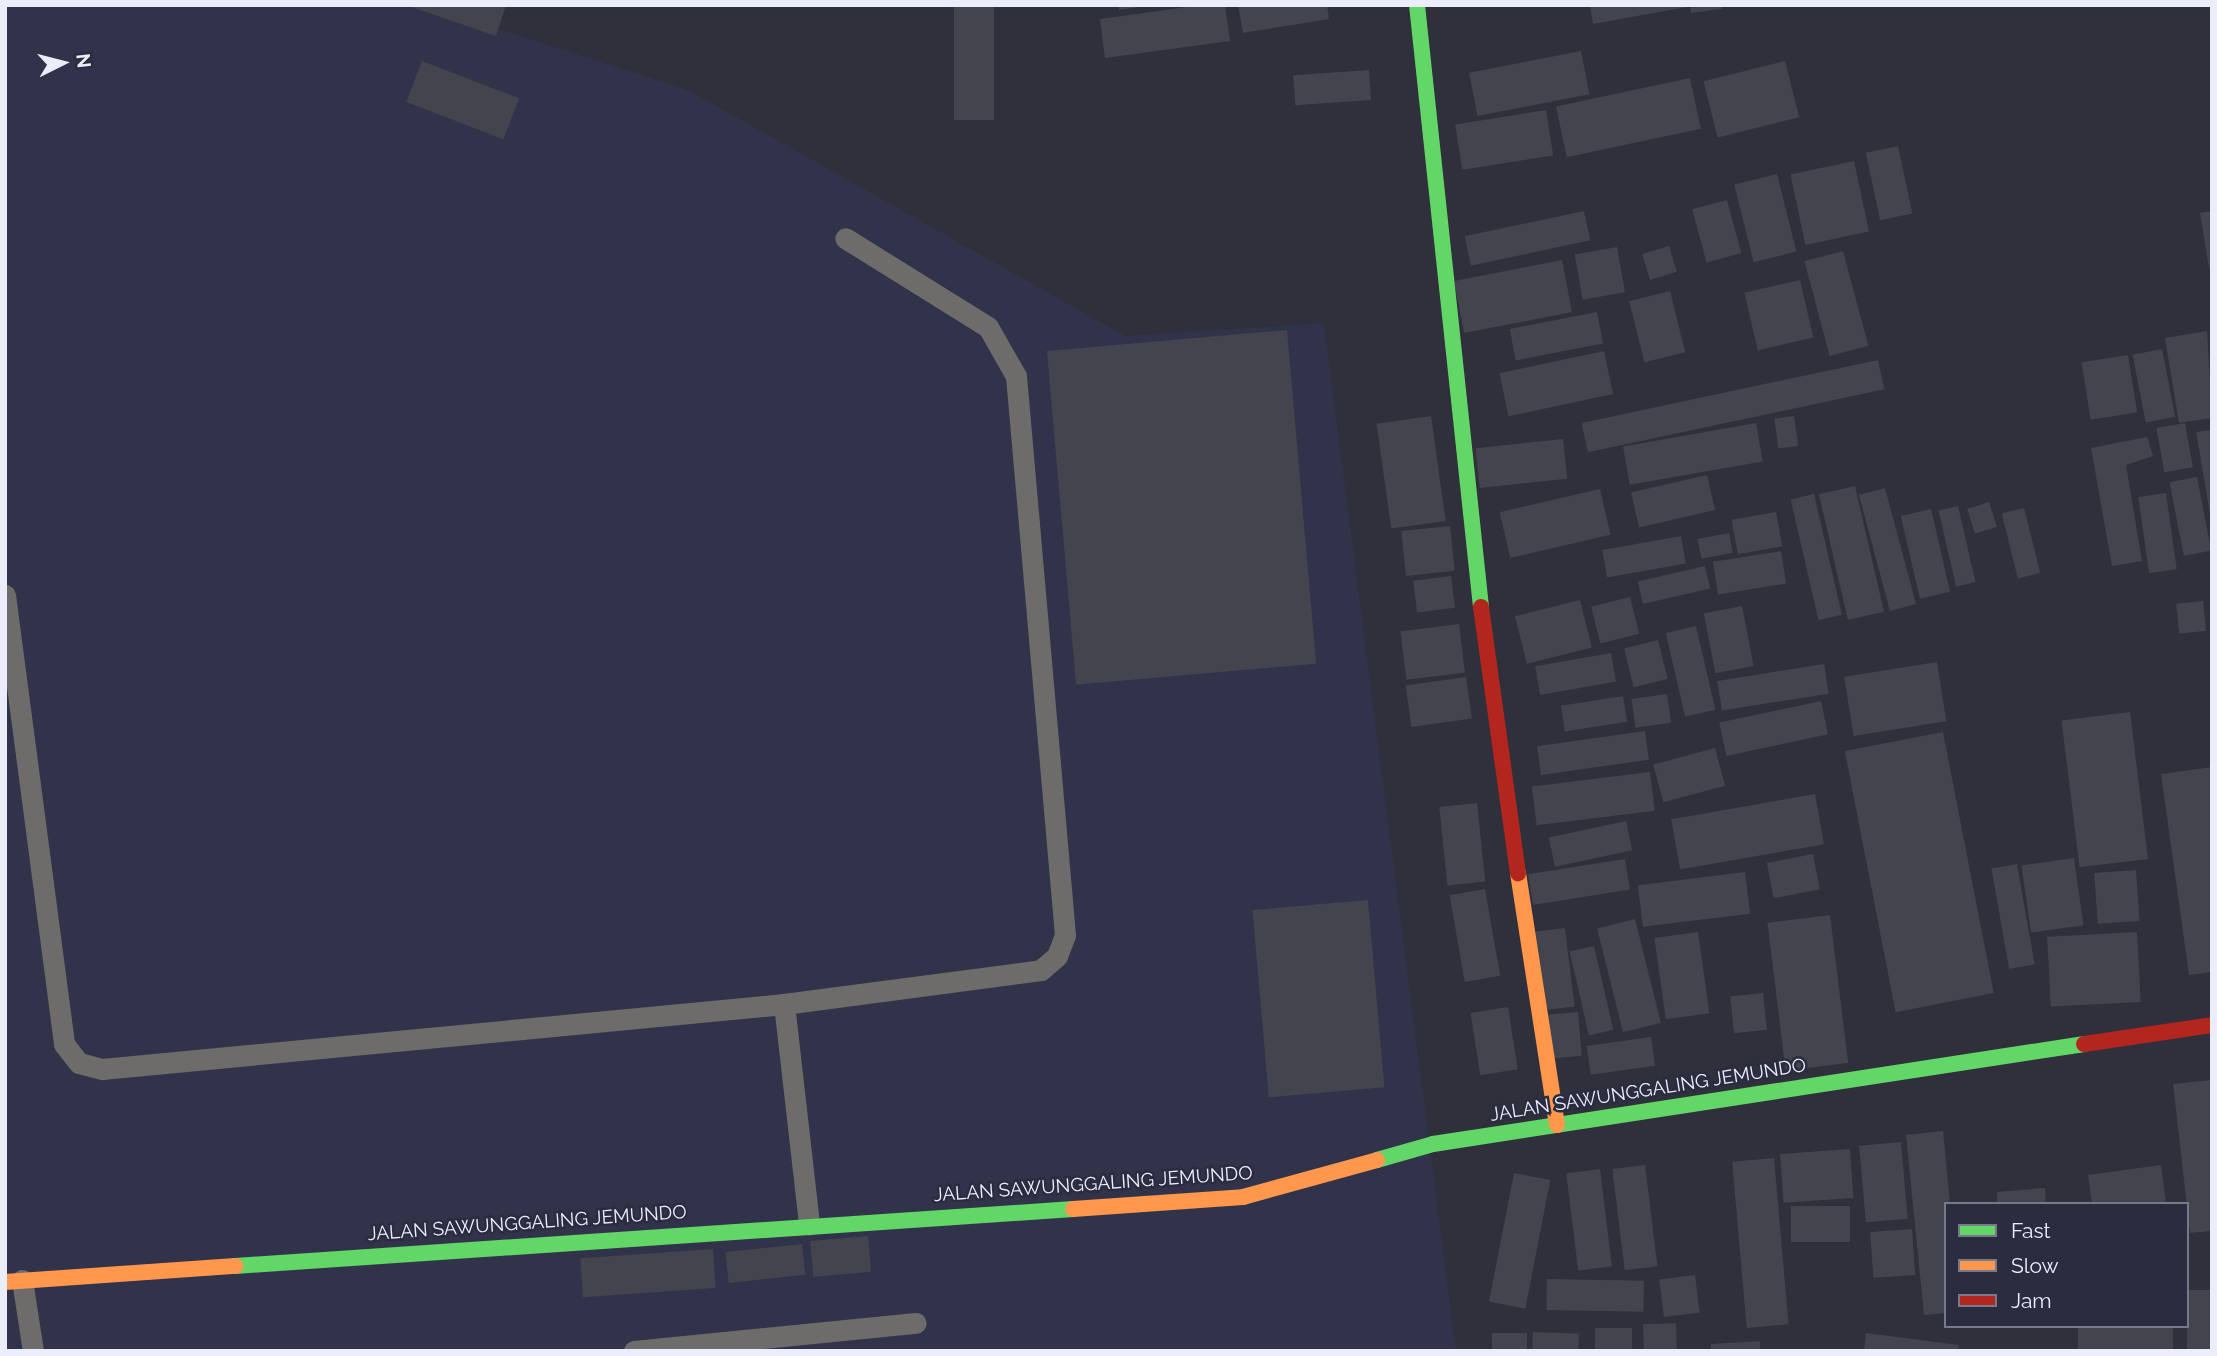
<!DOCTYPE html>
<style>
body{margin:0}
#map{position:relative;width:2217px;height:1356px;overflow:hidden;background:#2f303b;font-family:Raleway,sans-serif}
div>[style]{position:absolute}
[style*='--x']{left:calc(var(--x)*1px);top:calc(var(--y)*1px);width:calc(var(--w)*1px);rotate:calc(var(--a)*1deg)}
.built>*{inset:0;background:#31334b}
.building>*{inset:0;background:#43444d;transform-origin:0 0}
.lane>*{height:21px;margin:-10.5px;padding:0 10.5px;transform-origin:10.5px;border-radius:10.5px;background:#6e6c6b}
.fast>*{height:16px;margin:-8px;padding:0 8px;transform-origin:8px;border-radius:8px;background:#63d668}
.slow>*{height:16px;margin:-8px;padding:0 8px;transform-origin:8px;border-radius:8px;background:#ff974d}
.jam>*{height:16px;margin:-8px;padding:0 8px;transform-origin:8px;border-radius:8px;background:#b3261e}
span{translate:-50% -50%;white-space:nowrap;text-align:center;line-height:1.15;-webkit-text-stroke:5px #2a2c40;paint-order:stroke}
.street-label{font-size:19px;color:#ebedfb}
.frame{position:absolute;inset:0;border:7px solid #ebedfb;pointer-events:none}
.legend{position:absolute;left:1944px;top:1202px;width:245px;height:126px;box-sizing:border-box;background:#2a2c40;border:2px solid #77798b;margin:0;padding:9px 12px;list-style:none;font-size:21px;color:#ebedfb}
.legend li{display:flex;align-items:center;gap:14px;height:35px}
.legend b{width:35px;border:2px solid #77798b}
.north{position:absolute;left:28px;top:28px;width:70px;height:70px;-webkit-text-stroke:5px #2a2c40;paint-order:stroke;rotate:84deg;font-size:19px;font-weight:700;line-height:28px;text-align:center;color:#ebedfb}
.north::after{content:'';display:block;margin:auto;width:24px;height:32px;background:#ebedfb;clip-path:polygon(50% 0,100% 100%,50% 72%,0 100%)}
</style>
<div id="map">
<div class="built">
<div style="clip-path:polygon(5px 5px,426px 5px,690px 91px,1125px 336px,1324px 323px,1456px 1351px,5px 1351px)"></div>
</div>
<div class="building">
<div style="clip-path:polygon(406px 5px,506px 5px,496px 36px)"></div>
<div style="left:954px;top:5px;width:40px;height:115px"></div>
<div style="clip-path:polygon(1119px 5px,1139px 5px,1139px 7px,1119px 10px)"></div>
<div style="clip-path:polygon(1201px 5px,1225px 5px,1230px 41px,1105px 58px,1100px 19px)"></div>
<div style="clip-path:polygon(1238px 5px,1327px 5px,1329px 19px,1243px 33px)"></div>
<div style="clip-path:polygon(1590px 5px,1687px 5px,1687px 7px,1593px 24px)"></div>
<div style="clip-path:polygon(1690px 5px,1721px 5px,1722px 9px,1691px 13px)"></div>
<div style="left:1581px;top:51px;width:44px;height:114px;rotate:79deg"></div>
<div style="left:422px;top:61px;width:104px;height:44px;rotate:21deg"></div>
<div style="left:1785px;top:61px;width:58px;height:84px;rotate:76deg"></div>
<div style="left:1369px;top:70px;width:30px;height:76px;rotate:86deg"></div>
<div style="left:1690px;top:78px;width:52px;height:137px;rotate:78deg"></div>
<div style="left:1546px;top:110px;width:46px;height:92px;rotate:81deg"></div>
<div style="left:1898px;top:146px;width:69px;height:33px;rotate:78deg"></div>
<div style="left:1854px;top:161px;width:72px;height:65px;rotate:78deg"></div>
<div style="left:1777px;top:174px;width:80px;height:44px;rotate:76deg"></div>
<div style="left:1727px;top:200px;width:55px;height:36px;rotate:75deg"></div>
<div style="left:1584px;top:211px;width:30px;height:122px;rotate:78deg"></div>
<div style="clip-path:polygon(2212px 211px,2212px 268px,2209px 268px,2200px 213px)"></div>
<div style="left:1669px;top:246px;width:27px;height:28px;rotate:73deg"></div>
<div style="left:1617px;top:247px;width:46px;height:43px;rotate:80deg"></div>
<div style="left:1843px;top:251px;width:98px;height:40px;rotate:75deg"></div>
<div style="left:1562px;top:260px;width:53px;height:110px;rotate:79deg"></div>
<div style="left:1800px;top:280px;width:59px;height:57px;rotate:77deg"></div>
<div style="left:1670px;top:291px;width:63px;height:42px;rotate:76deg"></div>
<div style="left:1597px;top:312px;width:32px;height:89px;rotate:79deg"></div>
<div style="left:1287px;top:330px;width:335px;height:241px;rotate:85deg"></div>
<div style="clip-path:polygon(2207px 331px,2212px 418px,2179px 423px,2165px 338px)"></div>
<div style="left:2162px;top:349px;width:69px;height:30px;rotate:79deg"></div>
<div style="left:1604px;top:351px;width:44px;height:107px;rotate:78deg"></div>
<div style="left:2128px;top:355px;width:58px;height:47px;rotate:81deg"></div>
<div style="left:1878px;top:360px;width:30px;height:303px;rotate:78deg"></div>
<div style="left:1431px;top:416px;width:106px;height:55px;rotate:82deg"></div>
<div style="left:1794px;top:416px;width:30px;height:20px;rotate:82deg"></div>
<div style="left:1756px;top:423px;width:39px;height:135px;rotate:80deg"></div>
<div style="left:2185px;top:423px;width:45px;height:29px;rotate:80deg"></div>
<div style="clip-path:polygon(2212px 430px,2212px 513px,2210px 513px,2196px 432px)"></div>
<div style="clip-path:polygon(2147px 437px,2153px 456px,2126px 465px,2142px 561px,2112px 566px,2091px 448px)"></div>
<div style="left:1563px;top:439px;width:40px;height:88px;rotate:84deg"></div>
<div style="left:1707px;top:475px;width:36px;height:78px;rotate:77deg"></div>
<div style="left:2197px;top:477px;width:75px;height:28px;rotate:79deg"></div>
<div style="left:1855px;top:486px;width:129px;height:37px;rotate:77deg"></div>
<div style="left:1885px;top:488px;width:120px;height:27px;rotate:75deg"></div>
<div style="left:1600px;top:489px;width:47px;height:103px;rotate:77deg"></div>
<div style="left:2166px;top:493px;width:77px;height:28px;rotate:82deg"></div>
<div style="left:1814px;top:494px;width:124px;height:24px;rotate:77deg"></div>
<div style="left:1989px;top:502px;width:26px;height:23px;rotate:72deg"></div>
<div style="left:1958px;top:506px;width:78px;height:20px;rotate:77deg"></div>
<div style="left:2024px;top:508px;width:67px;height:23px;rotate:76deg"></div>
<div style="left:1931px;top:509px;width:85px;height:31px;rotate:77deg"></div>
<div style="left:1776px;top:512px;width:35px;height:45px;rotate:80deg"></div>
<div style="left:1450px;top:526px;width:45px;height:49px;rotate:84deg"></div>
<div style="left:1729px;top:533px;width:20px;height:32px;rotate:79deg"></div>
<div style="left:1681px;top:536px;width:28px;height:80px;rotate:80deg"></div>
<div style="left:1781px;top:551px;width:33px;height:69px;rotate:81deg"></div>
<div style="left:1705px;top:566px;width:23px;height:69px;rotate:77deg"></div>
<div style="left:1451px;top:576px;width:32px;height:38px;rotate:83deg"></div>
<div style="left:1630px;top:597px;width:38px;height:40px;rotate:76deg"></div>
<div style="left:1580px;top:600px;width:49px;height:67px;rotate:76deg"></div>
<div style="left:2203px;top:601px;width:30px;height:27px;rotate:84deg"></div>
<div style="left:1742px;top:606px;width:61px;height:39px;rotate:79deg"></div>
<div style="left:1459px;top:624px;width:49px;height:59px;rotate:83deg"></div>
<div style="left:1696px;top:626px;width:86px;height:31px;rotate:77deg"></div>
<div style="left:1658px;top:640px;width:40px;height:35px;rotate:76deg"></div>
<div style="left:1611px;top:653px;width:29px;height:77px;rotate:80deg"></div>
<div style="left:1937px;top:662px;width:60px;height:94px;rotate:81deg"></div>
<div style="left:1824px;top:664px;width:30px;height:108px;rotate:81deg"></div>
<div style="left:1466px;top:677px;width:42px;height:61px;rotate:82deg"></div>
<div style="left:1667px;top:694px;width:29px;height:36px;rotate:82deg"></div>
<div style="left:1623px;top:696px;width:26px;height:63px;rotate:81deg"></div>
<div style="left:1821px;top:701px;width:34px;height:104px;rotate:78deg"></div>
<div style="left:2130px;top:712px;width:148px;height:69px;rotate:83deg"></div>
<div style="left:1645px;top:731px;width:29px;height:109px;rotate:82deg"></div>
<div style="left:1943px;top:732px;width:266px;height:100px;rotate:79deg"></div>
<div style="left:1715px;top:748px;width:39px;height:64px;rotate:75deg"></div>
<div style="clip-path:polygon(2212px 767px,2212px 972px,2189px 975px,2161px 774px)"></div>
<div style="left:1650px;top:772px;width:39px;height:119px;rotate:83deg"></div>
<div style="left:1815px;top:794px;width:51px;height:146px;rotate:80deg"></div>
<div style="left:1477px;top:803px;width:79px;height:38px;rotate:84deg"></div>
<div style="left:1626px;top:821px;width:30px;height:79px;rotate:78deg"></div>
<div style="left:1813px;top:854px;width:36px;height:47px;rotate:79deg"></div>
<div style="left:2074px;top:858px;width:68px;height:53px;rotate:82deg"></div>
<div style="left:1625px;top:859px;width:31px;height:98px;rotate:81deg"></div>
<div style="left:2017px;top:864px;width:102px;height:26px;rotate:80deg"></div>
<div style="left:2136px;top:870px;width:51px;height:42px;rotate:86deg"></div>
<div style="left:1745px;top:872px;width:42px;height:108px;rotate:83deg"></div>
<div style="left:1485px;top:889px;width:88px;height:36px;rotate:80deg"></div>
<div style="left:1368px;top:900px;width:188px;height:116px;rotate:85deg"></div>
<div style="left:1830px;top:915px;width:149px;height:63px;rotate:83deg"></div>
<div style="left:1635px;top:919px;width:107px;height:39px;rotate:76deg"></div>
<div style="left:1565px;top:928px;width:79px;height:31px;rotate:83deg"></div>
<div style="left:1698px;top:932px;width:82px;height:44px;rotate:82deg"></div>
<div style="left:2137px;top:932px;width:70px;height:90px;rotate:87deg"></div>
<div style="left:1594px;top:946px;width:86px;height:25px;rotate:77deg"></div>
<div style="left:1763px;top:993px;width:37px;height:33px;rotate:84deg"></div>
<div style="left:1508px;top:1007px;width:63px;height:38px;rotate:81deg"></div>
<div style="left:1578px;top:1012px;width:44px;height:32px;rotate:85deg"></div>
<div style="left:1651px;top:1037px;width:29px;height:65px;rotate:82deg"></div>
<div style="clip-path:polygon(2212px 1080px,2212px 1231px,2190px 1233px,2173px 1084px)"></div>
<div style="clip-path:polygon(1943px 1131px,1950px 1204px,1946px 1313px,1924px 1315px,1906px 1135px)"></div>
<div style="left:1901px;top:1142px;width:77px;height:42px;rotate:85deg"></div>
<div style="left:1850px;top:1149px;width:49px;height:70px;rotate:86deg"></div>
<div style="left:1774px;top:1158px;width:167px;height:42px;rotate:85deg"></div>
<div style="left:1645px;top:1165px;width:102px;height:33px;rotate:83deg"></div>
<div style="clip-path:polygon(2161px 1165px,2166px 1204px,2092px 1204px,2088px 1175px)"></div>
<div style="left:1600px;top:1169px;width:98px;height:34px;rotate:83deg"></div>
<div style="left:1514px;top:1173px;width:37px;height:131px;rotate:11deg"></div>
<div style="clip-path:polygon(2045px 1188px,2046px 1204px,1997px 1204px,1997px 1192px)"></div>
<div style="left:1850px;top:1206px;width:36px;height:59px;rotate:90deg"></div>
<div style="left:1912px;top:1229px;width:46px;height:42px;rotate:86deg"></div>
<div style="left:868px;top:1236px;width:36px;height:58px;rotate:85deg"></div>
<div style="left:802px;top:1244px;width:31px;height:77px;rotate:84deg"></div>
<div style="left:713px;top:1249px;width:39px;height:133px;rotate:86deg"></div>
<div style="left:1695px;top:1275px;width:38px;height:36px;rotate:83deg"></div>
<div style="left:1547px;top:1279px;width:97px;height:31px;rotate:1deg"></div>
<div style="left:2212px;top:1290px;width:61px;height:25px;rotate:90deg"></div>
<div style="left:1676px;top:1323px;width:28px;height:33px;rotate:88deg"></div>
<div style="left:2078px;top:1326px;width:95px;height:25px"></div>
<div style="left:1632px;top:1328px;width:23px;height:37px;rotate:90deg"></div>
<div style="left:1533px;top:1332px;width:46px;height:19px;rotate:2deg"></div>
<div style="left:1492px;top:1333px;width:35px;height:18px"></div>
<div style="clip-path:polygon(1866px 1333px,1959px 1345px,1958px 1351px,1864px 1351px)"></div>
<div style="clip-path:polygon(1760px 1341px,1760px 1351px,1711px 1351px,1711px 1344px)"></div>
</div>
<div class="lane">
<div style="--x:5;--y:595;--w:453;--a:82.5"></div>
<div style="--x:64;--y:1044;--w:24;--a:52"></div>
<div style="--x:79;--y:1063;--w:24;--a:15"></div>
<div style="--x:102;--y:1069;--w:685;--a:-5.44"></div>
<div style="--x:784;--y:1004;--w:222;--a:83.5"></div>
<div style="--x:784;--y:1004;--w:259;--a:-7.5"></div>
<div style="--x:1041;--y:970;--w:21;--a:-41"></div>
<div style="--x:1057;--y:956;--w:22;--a:-69"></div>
<div style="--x:1065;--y:935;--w:561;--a:-95.01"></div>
<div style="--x:1016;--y:376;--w:56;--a:-119.7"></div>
<div style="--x:988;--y:327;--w:168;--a:-148.1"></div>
<div style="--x:22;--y:1280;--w:72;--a:81.2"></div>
<div style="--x:634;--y:1351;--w:283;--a:-5.7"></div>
</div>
<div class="fast">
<div style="--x:1417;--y:5;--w:605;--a:83.93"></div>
<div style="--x:1377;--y:1160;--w:58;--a:-15.9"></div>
<div style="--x:1433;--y:1144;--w:659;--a:-8.73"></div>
<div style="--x:235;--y:1266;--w:840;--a:-3.89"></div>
</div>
<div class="slow">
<div style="--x:1518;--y:873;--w:255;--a:81.2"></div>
<div style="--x:1073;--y:1209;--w:170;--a:-4"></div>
<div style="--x:1243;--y:1197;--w:139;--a:-15.4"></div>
<div style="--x:5;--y:1282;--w:231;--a:-4"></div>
</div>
<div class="jam">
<div style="--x:1481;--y:607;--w:269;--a:82.1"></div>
<div style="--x:2084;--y:1044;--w:129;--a:-8.4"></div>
</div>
<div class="street-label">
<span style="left:1648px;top:1090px;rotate:-9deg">JALAN SAWUNGGALING JEMUNDO</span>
<span style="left:1093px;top:1184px;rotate:-4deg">JALAN SAWUNGGALING JEMUNDO</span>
<span style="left:527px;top:1223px;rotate:-4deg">JALAN SAWUNGGALING JEMUNDO</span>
</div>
<div class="frame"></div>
<ul class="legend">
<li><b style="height:9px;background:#63d668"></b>Fast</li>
<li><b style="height:9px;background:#ff974d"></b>Slow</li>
<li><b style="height:9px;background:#b3261e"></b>Jam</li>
</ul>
<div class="north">N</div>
</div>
